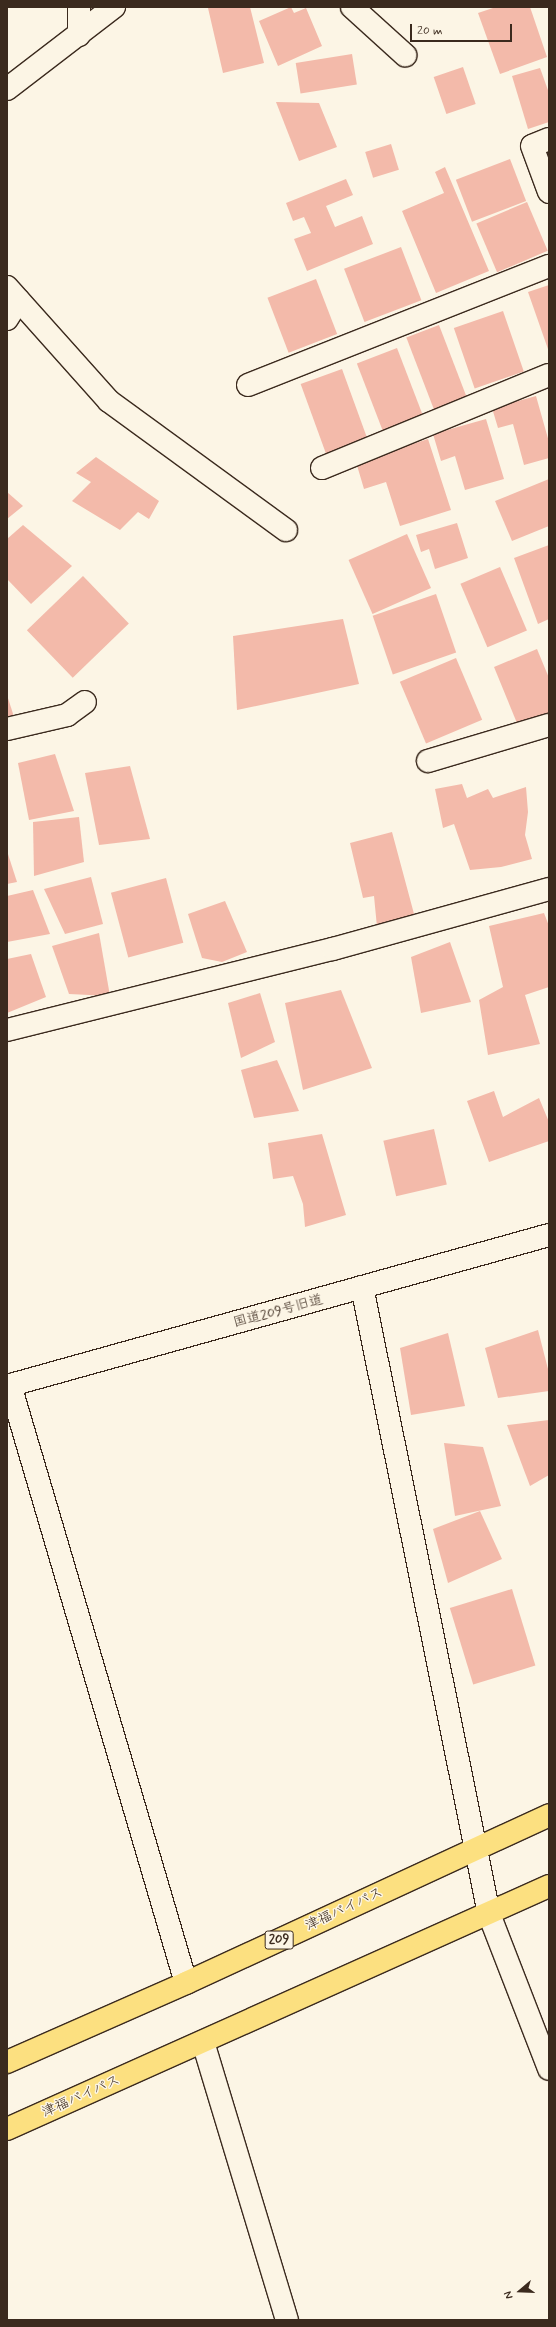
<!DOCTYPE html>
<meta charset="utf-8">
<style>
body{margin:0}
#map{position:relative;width:556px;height:2327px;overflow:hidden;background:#fcf5e5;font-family:Mynerve,"Klee One",sans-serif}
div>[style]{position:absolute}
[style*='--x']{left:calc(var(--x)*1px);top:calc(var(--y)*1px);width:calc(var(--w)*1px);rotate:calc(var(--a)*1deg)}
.building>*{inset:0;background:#f3baaa;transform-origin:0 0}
.roads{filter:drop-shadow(1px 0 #3b2a1e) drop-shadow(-1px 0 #3b2a1e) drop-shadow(0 1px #3b2a1e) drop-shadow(0 -1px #3b2a1e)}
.street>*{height:22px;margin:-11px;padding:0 11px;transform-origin:11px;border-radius:11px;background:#fcf5e5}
.secondary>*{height:22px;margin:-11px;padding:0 11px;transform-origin:11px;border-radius:11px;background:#fcf5e5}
.highway>*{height:22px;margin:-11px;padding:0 11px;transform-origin:11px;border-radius:11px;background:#fce080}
span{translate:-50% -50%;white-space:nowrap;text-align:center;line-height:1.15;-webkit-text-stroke:3px #fcf5e5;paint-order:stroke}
.shield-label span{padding:1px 3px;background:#fcf5e5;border:1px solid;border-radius:3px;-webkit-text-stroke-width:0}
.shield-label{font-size:13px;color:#3b2a1e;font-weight:700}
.street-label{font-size:14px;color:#3b2a1e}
.frame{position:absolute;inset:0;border:8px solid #3b2a1e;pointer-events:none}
.north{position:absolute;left:500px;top:2271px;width:40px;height:40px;-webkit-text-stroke:3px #fcf5e5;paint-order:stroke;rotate:251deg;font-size:11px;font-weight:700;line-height:16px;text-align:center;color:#3b2a1e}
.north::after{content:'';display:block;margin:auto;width:14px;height:18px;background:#3b2a1e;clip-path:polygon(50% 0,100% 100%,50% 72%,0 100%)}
.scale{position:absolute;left:410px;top:24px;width:102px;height:18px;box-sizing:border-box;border:2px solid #3b2a1e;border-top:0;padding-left:5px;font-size:12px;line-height:14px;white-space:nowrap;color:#3b2a1e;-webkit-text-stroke:3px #fcf5e5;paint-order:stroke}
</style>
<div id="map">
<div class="building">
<div style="clip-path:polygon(213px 7px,250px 7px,264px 63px,223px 73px,208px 8px)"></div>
<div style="clip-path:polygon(291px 7px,294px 13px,306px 8px,322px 46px,278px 66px,259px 21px)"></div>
<div style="clip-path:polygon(496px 7px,530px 7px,547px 57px,500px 74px,478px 13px)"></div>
<div style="left:352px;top:54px;width:31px;height:57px;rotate:81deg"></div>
<div style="left:463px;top:67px;width:39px;height:31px;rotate:71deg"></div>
<div style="clip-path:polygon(540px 68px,549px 93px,549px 122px,528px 129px,512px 76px)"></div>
<div style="clip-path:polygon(276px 102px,319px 103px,337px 147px,299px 161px)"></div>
<div style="left:391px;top:144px;width:27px;height:27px;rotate:73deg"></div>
<div style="left:510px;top:159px;width:45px;height:58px;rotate:69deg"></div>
<div style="clip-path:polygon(445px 167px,489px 271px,436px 293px,402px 211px,444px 193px,435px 172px)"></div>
<div style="clip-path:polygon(346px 179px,353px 195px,326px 206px,335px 227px,362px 216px,373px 244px,307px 271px,294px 239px,311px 233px,304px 217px,293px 221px,286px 203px)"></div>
<div style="left:527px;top:202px;width:53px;height:55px;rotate:67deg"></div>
<div style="left:401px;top:247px;width:57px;height:61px;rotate:69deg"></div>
<div style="left:316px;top:279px;width:59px;height:52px;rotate:69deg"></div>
<div style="clip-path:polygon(549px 285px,549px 352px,528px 292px)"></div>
<div style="left:503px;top:311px;width:64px;height:52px;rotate:71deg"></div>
<div style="left:439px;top:325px;width:79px;height:35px;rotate:69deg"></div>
<div style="left:397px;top:348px;width:76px;height:43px;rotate:69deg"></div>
<div style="left:342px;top:369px;width:79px;height:44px;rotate:70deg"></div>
<div style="clip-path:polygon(536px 396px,549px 442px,549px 458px,524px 465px,513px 424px,498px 428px,492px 408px)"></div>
<div style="clip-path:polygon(486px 419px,504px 479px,465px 490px,455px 456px,441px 461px,433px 434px)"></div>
<div style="clip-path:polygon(428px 439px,451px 510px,400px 526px,386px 482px,364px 489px,356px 462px)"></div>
<div style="clip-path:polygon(96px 457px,159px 501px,149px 519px,138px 512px,120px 530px,72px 501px,91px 482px,76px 473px)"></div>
<div style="clip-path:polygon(549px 479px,549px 526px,512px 541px,495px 501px)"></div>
<div style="clip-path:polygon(7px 492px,23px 506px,7px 519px)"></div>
<div style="clip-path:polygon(457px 523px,468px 558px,435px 569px,429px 549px,421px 552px,416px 535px)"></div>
<div style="clip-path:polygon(23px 525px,72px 566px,31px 604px,7px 579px,7px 539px)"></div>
<div style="left:407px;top:534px;width:59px;height:64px;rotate:66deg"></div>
<div style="clip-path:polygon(549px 545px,549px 619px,538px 624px,514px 558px)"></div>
<div style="left:500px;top:567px;width:69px;height:43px;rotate:67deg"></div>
<div style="left:83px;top:576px;width:66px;height:78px;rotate:46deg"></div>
<div style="left:436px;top:594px;width:62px;height:67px;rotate:71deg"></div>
<div style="clip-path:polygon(343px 619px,359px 684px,237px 710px,233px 636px)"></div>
<div style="clip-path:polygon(537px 649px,549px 678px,549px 715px,519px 728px,494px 667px)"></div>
<div style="left:456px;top:658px;width:67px;height:61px;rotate:67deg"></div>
<div style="clip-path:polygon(7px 695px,15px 720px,7px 721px)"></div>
<div style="clip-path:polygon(55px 754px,74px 811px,29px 820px,18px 763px)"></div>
<div style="clip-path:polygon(130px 766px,150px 839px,99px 845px,85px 773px)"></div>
<div style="clip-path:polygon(462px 784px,467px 798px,488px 789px,493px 798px,526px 787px,528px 812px,525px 835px,532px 859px,501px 867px,470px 870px,454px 824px,443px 828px,435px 789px)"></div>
<div style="clip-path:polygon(79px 817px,84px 862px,34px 876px,33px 822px)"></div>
<div style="clip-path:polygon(392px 832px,417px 925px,377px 927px,374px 896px,363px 898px,350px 843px)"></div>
<div style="clip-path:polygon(7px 851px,17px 882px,7px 884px)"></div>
<div style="clip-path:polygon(91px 877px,103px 924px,65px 934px,44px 889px)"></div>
<div style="left:166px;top:878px;width:67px;height:57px;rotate:75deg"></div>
<div style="clip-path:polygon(33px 890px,50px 934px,7px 942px,7px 896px)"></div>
<div style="clip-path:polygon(225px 901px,247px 952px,222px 962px,202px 958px,188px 914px)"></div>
<div style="clip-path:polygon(544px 913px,549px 926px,549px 987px,525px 995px,540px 1044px,488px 1055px,479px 1000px,503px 987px,489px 926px)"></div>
<div style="clip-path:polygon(99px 933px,110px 996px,69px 994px,52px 946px)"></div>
<div style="clip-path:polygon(450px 942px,471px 1002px,421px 1013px,411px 957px)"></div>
<div style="clip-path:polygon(31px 954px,46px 997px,7px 1013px,7px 959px)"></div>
<div style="clip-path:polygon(341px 990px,372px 1068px,303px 1090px,285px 1003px)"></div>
<div style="clip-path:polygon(260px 993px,275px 1042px,241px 1058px,228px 1003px)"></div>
<div style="clip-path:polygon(277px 1060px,299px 1111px,254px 1118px,241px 1070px)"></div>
<div style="clip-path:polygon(494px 1091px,503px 1117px,539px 1098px,549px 1122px,549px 1141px,489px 1162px,467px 1101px)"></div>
<div style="left:434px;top:1129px;width:57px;height:52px;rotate:77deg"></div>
<div style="clip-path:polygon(322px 1134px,346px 1215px,305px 1227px,303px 1204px,293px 1176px,273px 1179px,268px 1143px)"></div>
<div style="clip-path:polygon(538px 1330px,549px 1373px,549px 1391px,498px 1398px,485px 1348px)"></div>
<div style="clip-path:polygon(448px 1333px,465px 1406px,411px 1415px,400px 1348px)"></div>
<div style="clip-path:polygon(549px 1420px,549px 1475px,530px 1486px,507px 1425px)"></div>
<div style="clip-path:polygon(444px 1443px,483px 1447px,501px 1506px,455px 1516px)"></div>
<div style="clip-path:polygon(480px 1511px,502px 1559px,448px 1583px,433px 1529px)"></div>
<div style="left:512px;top:1589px;width:80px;height:65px;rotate:73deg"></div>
</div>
<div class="roads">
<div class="street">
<div style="--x:352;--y:7;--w:72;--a:42.2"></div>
<div style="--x:79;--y:35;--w:28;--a:-90"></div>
<div style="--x:7;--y:89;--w:135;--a:-37.5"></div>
<div style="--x:549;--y:139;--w:18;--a:158"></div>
<div style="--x:532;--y:146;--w:49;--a:69.7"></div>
<div style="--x:7;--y:287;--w:153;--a:48.2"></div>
<div style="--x:109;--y:401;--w:219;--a:36.1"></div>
<div style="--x:7;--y:319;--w:22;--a:-58"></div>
<div style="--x:248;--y:385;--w:324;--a:-21.6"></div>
<div style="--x:322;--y:468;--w:245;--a:-22.3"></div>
<div style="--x:7;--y:729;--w:62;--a:-13.1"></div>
<div style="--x:67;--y:715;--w:22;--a:-36"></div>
<div style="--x:428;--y:761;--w:126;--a:-16.6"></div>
<div style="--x:7;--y:1030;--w:336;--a:-14"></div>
<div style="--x:333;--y:949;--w:224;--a:-15.5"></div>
<div style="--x:362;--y:1287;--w:640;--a:78.55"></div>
<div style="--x:489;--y:1914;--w:166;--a:68.8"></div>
<div style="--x:10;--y:1385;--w:623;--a:73.6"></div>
<div style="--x:203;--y:2042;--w:290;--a:73.2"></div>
</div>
<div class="secondary">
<div style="--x:7;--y:1386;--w:563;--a:-15.57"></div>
</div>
<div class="highway">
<div style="--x:7;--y:2062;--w:196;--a:-23.8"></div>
<div style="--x:186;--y:1983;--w:400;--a:-24.8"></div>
<div style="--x:7;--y:2129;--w:594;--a:-24.15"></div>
</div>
</div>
<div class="shield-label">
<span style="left:279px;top:1940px">209</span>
</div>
<div class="street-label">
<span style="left:278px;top:1311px;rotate:-15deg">国道209号旧道</span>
<span style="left:344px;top:1909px;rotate:-25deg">津福バイパス</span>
<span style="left:81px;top:2096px;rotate:-24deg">津福バイパス</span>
</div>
<div class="frame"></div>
<div class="north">N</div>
<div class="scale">20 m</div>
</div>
